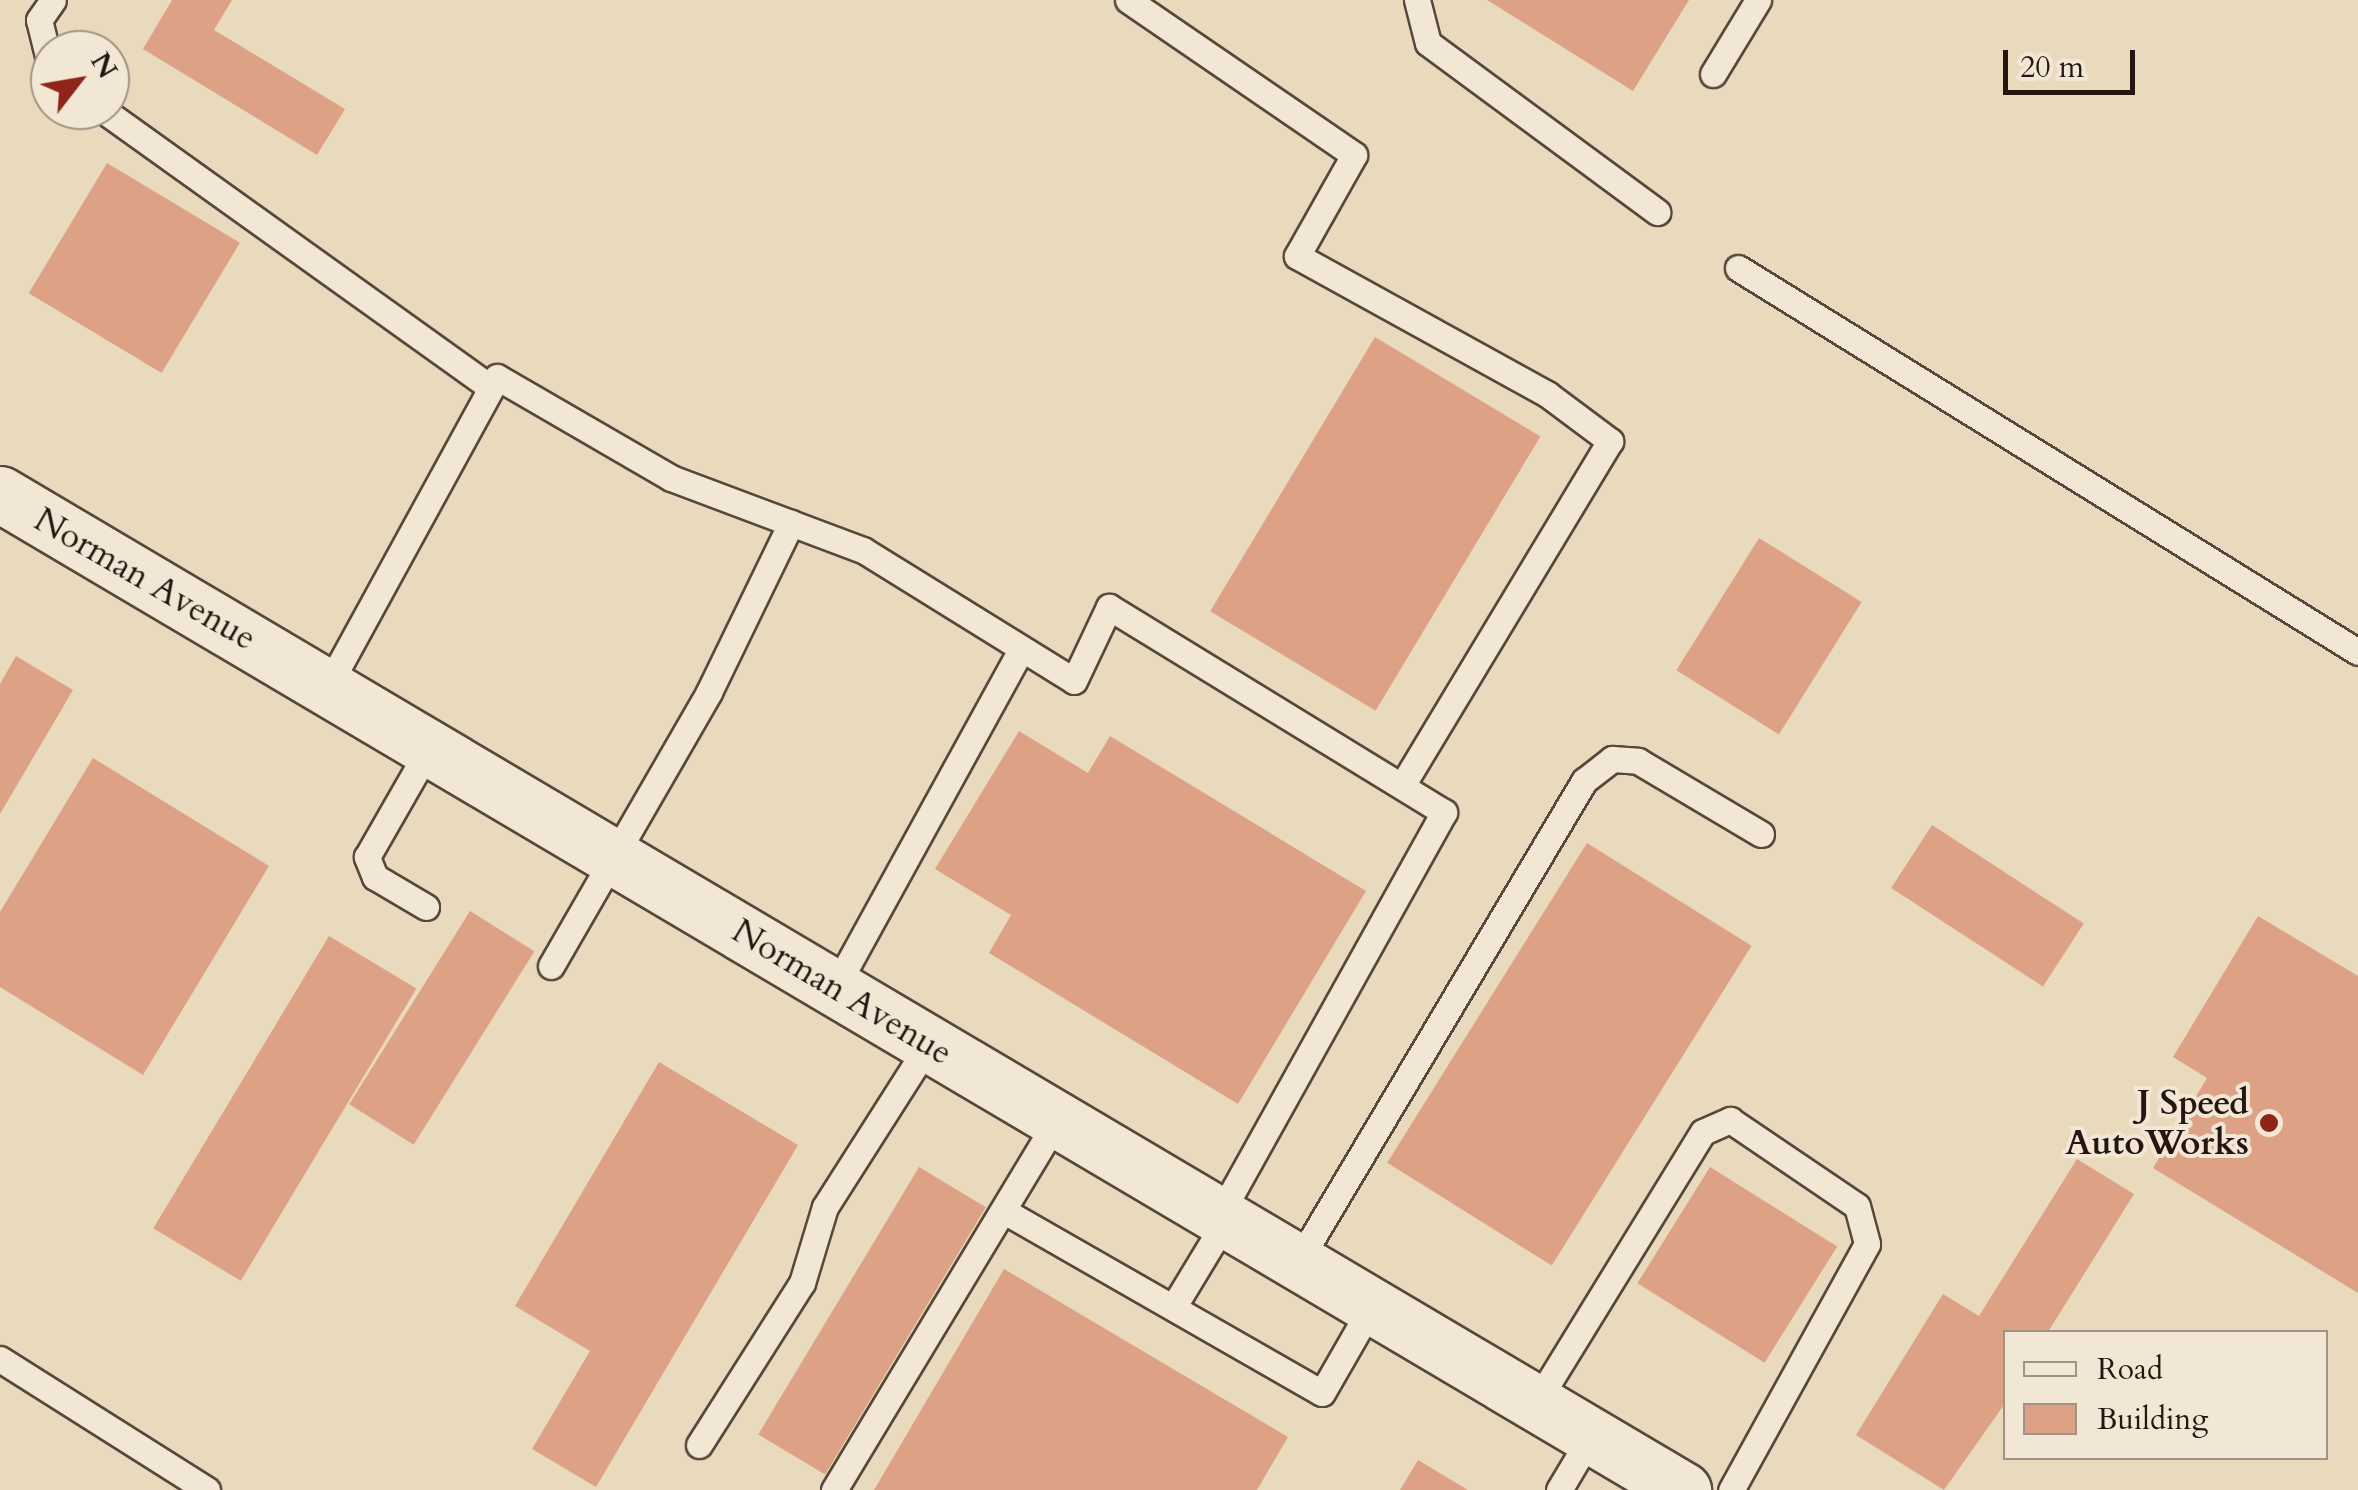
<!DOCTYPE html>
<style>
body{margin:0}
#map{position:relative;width:2358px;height:1490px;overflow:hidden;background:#e9dabd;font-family:Cardo,serif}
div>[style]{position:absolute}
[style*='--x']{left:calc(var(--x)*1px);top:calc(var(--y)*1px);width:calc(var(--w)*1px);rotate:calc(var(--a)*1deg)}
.building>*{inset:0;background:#dda285;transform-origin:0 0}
.roads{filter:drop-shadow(2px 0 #57473c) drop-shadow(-2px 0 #57473c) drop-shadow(0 2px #57473c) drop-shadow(0 -2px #57473c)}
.lane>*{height:25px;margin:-12.5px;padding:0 12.5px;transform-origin:12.5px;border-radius:12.5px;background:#f1e7d4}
.secondary>*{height:55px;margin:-27.5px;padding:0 27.5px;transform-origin:27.5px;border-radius:27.5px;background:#f1e7d4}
.dots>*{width:28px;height:28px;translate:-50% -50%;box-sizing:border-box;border:5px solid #f1e7d4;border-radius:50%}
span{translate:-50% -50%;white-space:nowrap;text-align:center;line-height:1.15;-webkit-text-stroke:8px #f1e7d4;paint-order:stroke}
.street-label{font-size:35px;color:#261611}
.poi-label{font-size:35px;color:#261611;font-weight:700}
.right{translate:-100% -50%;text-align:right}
.legend{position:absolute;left:2003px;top:1330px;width:325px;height:130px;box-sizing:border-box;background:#f1e7d4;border:2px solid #a09386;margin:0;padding:12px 18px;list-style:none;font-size:30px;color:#261611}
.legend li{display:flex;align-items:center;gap:20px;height:50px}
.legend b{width:50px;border:2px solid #a09386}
.north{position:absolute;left:30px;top:30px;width:100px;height:100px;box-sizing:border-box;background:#f1e7d4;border:2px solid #a09386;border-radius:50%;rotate:59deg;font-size:28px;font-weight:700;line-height:40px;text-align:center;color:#261611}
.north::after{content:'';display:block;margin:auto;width:35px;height:45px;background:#8f2418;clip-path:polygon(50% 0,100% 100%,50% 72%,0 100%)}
.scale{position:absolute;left:2003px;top:50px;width:132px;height:45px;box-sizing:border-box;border:5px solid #261611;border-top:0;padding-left:12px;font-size:30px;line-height:35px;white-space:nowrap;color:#261611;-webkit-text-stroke:8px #f1e7d4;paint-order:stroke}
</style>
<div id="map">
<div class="building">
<div style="clip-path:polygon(172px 0,232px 0,214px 30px,345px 109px,317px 155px,143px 49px)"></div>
<div style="clip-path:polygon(1487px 0,1689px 0,1633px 91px)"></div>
<div style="left:107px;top:163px;width:155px;height:152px;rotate:31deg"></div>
<div style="left:1375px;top:337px;width:193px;height:320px;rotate:31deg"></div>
<div style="left:1759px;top:538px;width:121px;height:156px;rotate:32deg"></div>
<div style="clip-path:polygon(16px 656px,73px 690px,0 814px,0 684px)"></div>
<div style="clip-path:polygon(1019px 731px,1088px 773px,1110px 736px,1366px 891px,1238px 1104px,989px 953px,1011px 915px,935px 869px)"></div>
<div style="clip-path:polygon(93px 758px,269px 866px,143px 1075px,0 987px,0 912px)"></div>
<div style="left:1932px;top:825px;width:181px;height:75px;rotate:33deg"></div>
<div style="left:1587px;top:843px;width:194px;height:377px;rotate:32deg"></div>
<div style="left:470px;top:911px;width:76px;height:228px;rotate:32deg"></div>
<div style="clip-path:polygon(2258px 916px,2358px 976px,2358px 1293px,2153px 1168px,2207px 1078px,2173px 1057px)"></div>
<div style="left:329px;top:936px;width:102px;height:341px;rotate:31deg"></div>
<div style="clip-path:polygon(659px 1062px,798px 1145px,596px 1487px,532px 1449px,590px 1351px,515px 1306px)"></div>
<div style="clip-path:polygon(2077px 1159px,2134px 1194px,2048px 1332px,2006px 1332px,2006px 1402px,1944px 1490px,1856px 1435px,1943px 1294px,1979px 1316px)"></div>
<div style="left:919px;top:1167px;width:78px;height:312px;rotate:31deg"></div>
<div style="left:1710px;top:1167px;width:150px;height:137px;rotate:32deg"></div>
<div style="clip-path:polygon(1004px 1269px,1288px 1437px,1257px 1490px,874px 1490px)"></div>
<div style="clip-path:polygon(1418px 1460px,1468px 1490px,1400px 1490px)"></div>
</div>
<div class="roads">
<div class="lane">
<div style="--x:1128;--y:0;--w:274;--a:34.4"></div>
<div style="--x:1354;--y:155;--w:116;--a:119.4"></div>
<div style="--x:1297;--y:256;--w:286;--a:28.9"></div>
<div style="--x:1547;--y:394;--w:79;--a:36.7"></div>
<div style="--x:1610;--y:441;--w:399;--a:121.1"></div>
<div style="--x:1417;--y:0;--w:44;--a:75.7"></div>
<div style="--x:1428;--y:43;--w:285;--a:36.4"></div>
<div style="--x:50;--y:64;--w:45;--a:-104"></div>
<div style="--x:39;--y:20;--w:24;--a:-55"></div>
<div style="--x:1713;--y:74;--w:87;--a:-58.7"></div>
<div style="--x:103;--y:110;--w:476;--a:35.6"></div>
<div style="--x:1738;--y:268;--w:729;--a:31.77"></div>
<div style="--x:328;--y:686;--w:352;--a:-61.3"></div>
<div style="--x:497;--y:377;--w:201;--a:30.1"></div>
<div style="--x:671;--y:478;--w:205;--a:20.6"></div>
<div style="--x:863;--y:550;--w:248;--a:31.8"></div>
<div style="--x:1074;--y:681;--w:82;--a:-64.7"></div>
<div style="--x:1109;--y:607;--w:393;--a:31.5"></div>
<div style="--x:1444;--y:812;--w:461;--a:119.1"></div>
<div style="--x:426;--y:907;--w:59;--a:-149.5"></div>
<div style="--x:375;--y:877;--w:22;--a:-112"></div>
<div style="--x:367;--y:857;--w:127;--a:-60.2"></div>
<div style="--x:551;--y:966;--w:316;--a:-60"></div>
<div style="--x:709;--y:692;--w:188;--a:-64.1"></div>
<div style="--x:835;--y:988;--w:387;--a:-61.2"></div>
<div style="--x:1004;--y:1211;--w:366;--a:29.8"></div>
<div style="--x:1322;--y:1393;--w:100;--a:-60.1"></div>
<div style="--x:1298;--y:1262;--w:560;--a:-59.26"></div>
<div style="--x:1584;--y:781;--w:36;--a:-38"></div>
<div style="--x:1612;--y:759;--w:26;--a:4"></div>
<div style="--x:1638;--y:761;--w:143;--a:30.7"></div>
<div style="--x:1174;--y:1306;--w:100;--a:-58.8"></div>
<div style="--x:0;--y:1359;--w:245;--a:32.3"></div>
<div style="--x:1536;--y:1403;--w:318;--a:-58.4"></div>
<div style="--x:1703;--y:1132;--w:30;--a:-24"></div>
<div style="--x:1730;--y:1120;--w:153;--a:34.1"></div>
<div style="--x:1857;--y:1206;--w:39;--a:75"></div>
<div style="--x:1867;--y:1244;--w:281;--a:118.9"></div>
<div style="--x:699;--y:1445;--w:192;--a:-57.6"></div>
<div style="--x:802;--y:1283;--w:79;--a:-73.2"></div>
<div style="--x:825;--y:1207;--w:193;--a:-57.5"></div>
<div style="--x:834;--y:1490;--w:433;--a:-58.9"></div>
<div style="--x:1559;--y:1490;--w:63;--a:-59.3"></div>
</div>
<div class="secondary">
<div style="--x:0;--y:494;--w:1956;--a:30.62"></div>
</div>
</div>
<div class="dots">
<div style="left:2269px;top:1123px;background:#8f2418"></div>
</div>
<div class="street-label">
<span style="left:145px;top:579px;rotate:30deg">Norman Avenue</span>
<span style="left:842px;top:992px;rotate:31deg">Norman Avenue</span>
</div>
<div class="poi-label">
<span class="right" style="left:2249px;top:1123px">J Speed<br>AutoWorks</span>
</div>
<ul class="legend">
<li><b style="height:12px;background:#f1e7d4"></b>Road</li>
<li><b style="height:28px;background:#dda285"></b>Building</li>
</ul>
<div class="north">N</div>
<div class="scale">20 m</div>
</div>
